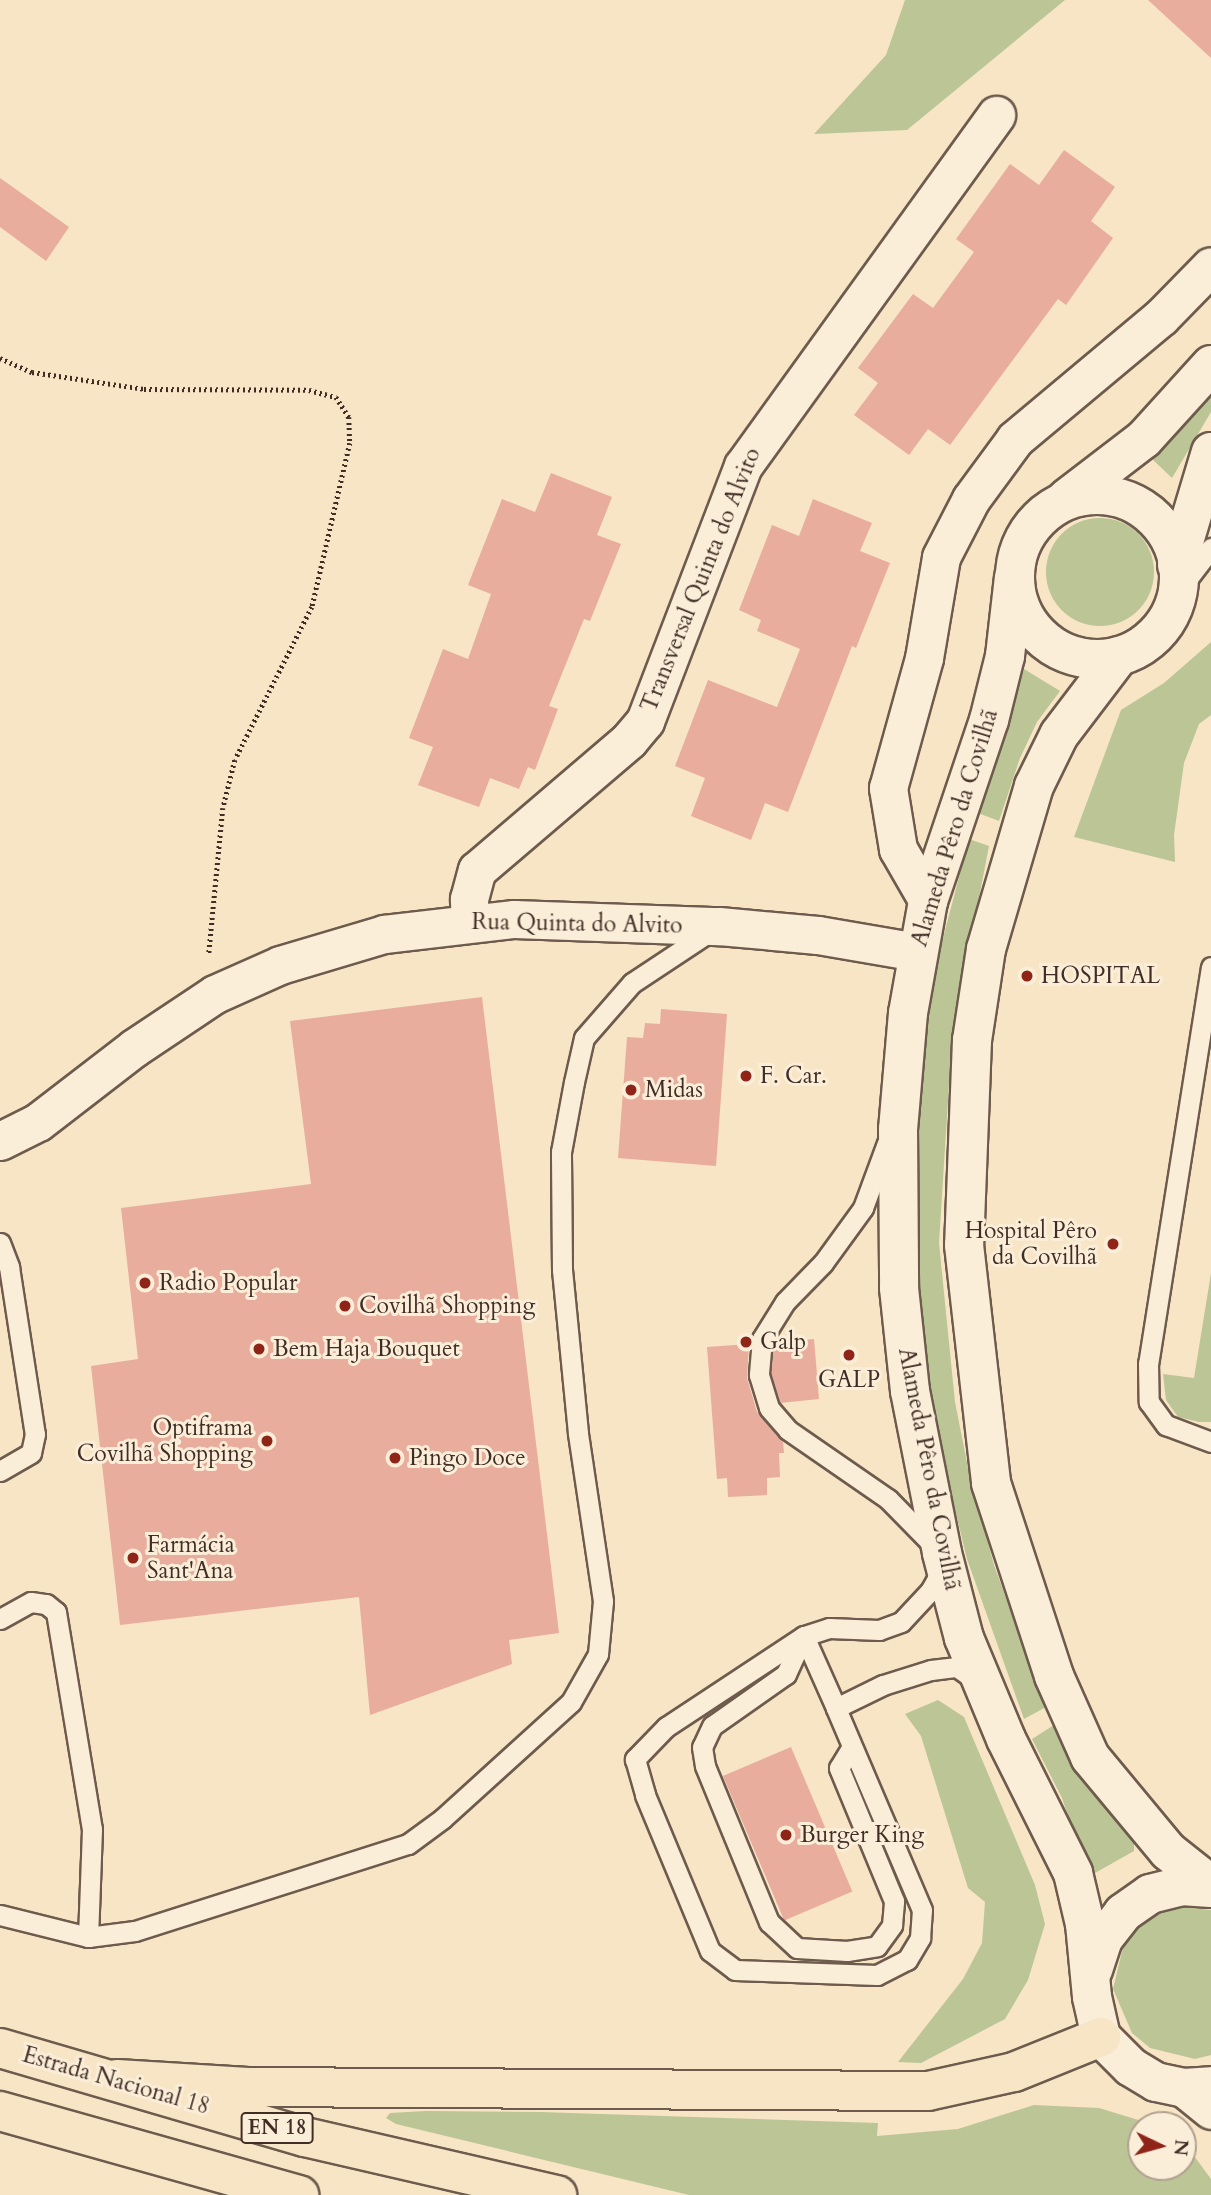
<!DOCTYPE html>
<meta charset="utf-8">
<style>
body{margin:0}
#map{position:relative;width:1211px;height:2195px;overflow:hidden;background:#f7e5c5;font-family:Cardo,serif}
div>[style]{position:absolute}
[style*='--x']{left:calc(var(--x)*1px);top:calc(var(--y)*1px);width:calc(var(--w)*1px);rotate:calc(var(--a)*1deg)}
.green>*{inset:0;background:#bcc595}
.round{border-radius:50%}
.building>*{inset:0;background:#e8ad9d;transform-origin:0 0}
.path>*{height:4.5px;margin-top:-2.25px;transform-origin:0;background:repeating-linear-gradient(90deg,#412d25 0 2px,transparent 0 5.5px)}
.roads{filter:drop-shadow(2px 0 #6e5b4d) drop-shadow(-2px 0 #6e5b4d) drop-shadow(0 2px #6e5b4d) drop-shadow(0 -2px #6e5b4d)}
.lane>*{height:19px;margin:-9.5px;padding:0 9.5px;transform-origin:9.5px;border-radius:9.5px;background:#faeed9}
.street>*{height:37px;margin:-18.5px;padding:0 18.5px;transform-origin:18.5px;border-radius:18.5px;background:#faeed9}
.secondary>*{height:38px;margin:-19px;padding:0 19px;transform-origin:19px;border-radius:19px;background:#faeed9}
.secondary>.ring{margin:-19px;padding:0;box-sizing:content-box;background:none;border:38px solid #faeed9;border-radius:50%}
.primary>*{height:38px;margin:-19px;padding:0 19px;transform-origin:19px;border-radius:19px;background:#f7e5c5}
.dots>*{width:19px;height:19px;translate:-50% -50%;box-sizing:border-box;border:4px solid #faeed9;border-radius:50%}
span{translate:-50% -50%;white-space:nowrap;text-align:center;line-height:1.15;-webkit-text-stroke:6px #faeed9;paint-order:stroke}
.shield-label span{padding:2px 5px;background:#faeed9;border:2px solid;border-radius:5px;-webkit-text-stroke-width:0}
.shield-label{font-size:21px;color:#412d25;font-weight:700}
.street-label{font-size:23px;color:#412d25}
.poi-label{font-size:23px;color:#412d25}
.left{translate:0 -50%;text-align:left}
.right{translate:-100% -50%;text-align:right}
.north{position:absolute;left:1127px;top:2111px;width:70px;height:70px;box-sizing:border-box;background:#faeed9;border:2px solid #b0a191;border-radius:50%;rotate:95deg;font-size:19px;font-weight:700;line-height:28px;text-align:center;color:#412d25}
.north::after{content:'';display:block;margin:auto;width:24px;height:32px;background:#8f2418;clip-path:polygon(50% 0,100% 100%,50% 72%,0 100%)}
</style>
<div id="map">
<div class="green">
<div style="clip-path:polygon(905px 0,1065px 0,907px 130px,814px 134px,886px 55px)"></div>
<div style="clip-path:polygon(1211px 393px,1211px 412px,1172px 478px,1150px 457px)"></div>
<div class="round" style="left:1046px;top:518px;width:108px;height:108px"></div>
<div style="clip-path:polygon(1211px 642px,1211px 715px,1199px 724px,1184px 763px,1174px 835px,1175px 862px,1074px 837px,1121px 710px,1164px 683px)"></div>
<div style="clip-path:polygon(1024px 669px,1060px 691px,1037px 722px,1020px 758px,999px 821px,978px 813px)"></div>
<div style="clip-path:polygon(969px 839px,989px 846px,952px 1037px,939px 1243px,955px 1402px,970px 1478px,994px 1565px,1046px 1707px,1024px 1719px,967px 1559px,934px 1423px,915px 1238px,920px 1105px,929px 1018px,937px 961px)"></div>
<div style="clip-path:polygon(1211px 1273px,1211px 1422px,1199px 1422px,1178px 1417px,1166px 1400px,1163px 1374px,1194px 1378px)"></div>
<div style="clip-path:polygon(938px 1700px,964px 1717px,1035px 1885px,1045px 1924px,1028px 1980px,1005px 2019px,921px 2063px,898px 2062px,963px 1979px,982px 1943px,985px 1902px,968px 1888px,921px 1736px,905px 1714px)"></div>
<div style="clip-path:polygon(1054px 1725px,1108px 1812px,1134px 1843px,1134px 1851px,1095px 1873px,1085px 1865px,1062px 1798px,1032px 1739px)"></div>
<div style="clip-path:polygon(1186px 1907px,1211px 1910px,1211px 2055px,1195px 2059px,1150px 2048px,1132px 2033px,1113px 1989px,1124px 1943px,1139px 1926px,1160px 1913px)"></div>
<div style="clip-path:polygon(1034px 2105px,1099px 2108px,1155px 2125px,1141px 2125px,1141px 2167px,1183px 2167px,1183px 2141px,1211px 2179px,1211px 2195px,689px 2195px,396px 2124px,386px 2118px,390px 2113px,426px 2111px,540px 2112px,878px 2123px,877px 2136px,958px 2129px)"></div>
</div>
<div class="building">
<div style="clip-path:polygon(1148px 0,1211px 0,1211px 58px)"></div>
<div style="clip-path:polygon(1064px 150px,1115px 187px,1091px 221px,1113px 238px,1066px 305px,1058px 299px,950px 445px,928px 429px,909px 455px,854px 415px,878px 383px,858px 368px,913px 294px,933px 308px,974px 252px,956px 239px,1010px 164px,1039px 185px)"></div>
<div style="clip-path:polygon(0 178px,69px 227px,46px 261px,0 227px)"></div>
<div style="clip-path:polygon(551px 473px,612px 497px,597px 535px,621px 544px,590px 621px,584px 619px,549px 706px,558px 709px,535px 770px,528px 767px,519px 789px,490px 778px,479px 807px,418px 785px,433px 747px,409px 738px,443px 649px,468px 659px,491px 594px,468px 585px,502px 499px,535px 512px)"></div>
<div style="clip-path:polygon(813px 499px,872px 523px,860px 551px,890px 563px,856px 648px,852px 646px,788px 812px,765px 803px,751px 840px,691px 816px,705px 778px,675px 766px,708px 680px,777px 707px,800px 649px,757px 631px,761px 620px,739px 610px,772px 525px,799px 536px)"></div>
<div style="clip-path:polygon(482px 997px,559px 1633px,509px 1640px,512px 1664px,370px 1715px,359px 1597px,120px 1625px,91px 1366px,138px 1359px,121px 1208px,311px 1184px,290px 1021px)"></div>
<div style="clip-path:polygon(661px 1009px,727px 1014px,716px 1166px,618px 1158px,627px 1037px,643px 1038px,645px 1023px,660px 1024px)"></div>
<div style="clip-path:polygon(814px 1339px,819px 1399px,780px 1403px,771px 1374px,774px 1343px)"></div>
<div style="clip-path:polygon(749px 1344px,747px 1378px,757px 1412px,783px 1442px,784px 1453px,779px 1453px,780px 1477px,767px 1478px,767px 1495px,728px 1497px,727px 1478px,717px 1479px,707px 1347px)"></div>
<div style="left:791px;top:1747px;width:157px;height:74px;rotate:67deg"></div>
</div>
<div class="path">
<div style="--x:0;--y:358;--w:35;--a:24"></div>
<div style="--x:32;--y:372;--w:113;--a:8.6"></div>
<div style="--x:144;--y:389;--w:165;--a:0.3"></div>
<div style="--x:309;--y:390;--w:28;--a:15"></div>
<div style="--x:336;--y:397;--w:24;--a:57"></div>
<div style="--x:349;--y:417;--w:26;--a:88"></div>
<div style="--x:350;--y:443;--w:168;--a:103"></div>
<div style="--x:312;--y:607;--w:171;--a:116.7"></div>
<div style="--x:235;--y:760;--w:49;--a:104"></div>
<div style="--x:223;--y:808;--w:147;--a:95.5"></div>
</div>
<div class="roads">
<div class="lane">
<div style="--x:1179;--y:590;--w:53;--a:-52.7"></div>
<div style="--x:1211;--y:967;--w:401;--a:99"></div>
<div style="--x:1148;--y:1363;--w:39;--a:89"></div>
<div style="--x:1149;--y:1402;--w:29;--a:54"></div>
<div style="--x:1166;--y:1425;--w:48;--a:20.7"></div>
<div style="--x:887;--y:1143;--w:69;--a:110.3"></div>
<div style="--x:863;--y:1208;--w:68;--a:126"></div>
<div style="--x:823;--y:1263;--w:54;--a:134.3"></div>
<div style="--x:785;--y:1302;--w:44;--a:121.9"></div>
<div style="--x:762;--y:1339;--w:36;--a:95"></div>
<div style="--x:759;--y:1375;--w:34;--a:73"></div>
<div style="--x:769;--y:1408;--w:29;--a:49"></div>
<div style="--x:788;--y:1430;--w:121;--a:34.6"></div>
<div style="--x:888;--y:1499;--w:67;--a:45.6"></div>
<div style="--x:0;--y:1243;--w:26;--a:69"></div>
<div style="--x:9;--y:1267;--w:169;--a:81.2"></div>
<div style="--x:35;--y:1434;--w:19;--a:102"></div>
<div style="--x:31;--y:1453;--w:36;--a:150"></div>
<div style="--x:944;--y:1566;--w:29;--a:119"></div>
<div style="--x:930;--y:1591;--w:42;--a:133.1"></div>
<div style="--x:901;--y:1622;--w:23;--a:160"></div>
<div style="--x:879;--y:1630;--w:50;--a:-177.7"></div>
<div style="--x:829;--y:1628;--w:26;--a:162"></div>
<div style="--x:804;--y:1636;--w:165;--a:146.6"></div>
<div style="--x:666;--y:1727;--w:45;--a:134.1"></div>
<div style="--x:635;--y:1759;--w:37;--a:74"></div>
<div style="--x:645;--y:1795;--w:169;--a:67.4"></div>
<div style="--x:710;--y:1951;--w:31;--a:37"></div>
<div style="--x:735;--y:1970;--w:142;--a:2"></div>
<div style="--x:877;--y:1975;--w:34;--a:-27"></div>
<div style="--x:907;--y:1960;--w:26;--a:-59"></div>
<div style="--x:920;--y:1938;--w:28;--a:-86"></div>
<div style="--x:922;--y:1910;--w:220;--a:-113.1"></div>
<div style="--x:836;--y:1708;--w:52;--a:-26.1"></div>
<div style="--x:883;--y:1685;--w:50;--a:-17.4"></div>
<div style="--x:931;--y:1670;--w:26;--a:-7"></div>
<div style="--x:957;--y:1667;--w:22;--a:36"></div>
<div style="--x:0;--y:1619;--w:35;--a:-29"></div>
<div style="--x:31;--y:1602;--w:15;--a:8"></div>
<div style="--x:46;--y:1604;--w:13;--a:39"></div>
<div style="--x:56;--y:1612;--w:220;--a:80.6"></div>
<div style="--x:92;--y:1829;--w:108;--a:92.1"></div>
<div style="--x:804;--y:1636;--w:79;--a:66"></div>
<div style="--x:803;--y:1637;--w:41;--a:114.7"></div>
<div style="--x:786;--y:1674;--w:90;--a:144.9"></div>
<div style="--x:712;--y:1726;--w:23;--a:115"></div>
<div style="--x:702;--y:1747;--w:19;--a:81"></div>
<div style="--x:705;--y:1766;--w:169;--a:67.7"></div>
<div style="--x:769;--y:1922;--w:38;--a:43"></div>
<div style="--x:797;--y:1948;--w:50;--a:3.4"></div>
<div style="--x:847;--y:1951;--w:30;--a:-9"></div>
<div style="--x:877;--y:1946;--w:26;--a:-54"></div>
<div style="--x:892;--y:1925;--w:24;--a:-85"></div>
<div style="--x:894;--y:1901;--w:144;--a:-112.5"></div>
<div style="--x:839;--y:1768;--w:23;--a:-59"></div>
<div style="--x:0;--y:1915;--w:91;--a:14"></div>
<div style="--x:88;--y:1937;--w:47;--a:-7.3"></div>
<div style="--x:135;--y:1931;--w:287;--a:-17.7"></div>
<div style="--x:408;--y:1844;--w:42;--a:-36.3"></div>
<div style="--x:442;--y:1819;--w:174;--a:-42.2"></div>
<div style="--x:571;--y:1702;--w:55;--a:-60.6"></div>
<div style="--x:598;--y:1654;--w:53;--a:-84.6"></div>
<div style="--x:603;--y:1601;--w:170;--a:-98.5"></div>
<div style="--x:578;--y:1433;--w:164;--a:-95.6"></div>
<div style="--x:562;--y:1270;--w:118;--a:-90.5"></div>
<div style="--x:561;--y:1152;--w:71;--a:-79.5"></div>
<div style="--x:574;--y:1082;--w:45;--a:-77.2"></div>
<div style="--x:584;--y:1038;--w:73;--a:-48.9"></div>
<div style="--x:632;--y:983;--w:96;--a:-33.5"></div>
</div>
<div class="street">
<div style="--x:928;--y:901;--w:60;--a:-120"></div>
<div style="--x:898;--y:849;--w:62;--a:-99.3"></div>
<div style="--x:888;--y:788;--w:135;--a:-74.5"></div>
<div style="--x:924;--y:658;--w:102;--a:-80.4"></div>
<div style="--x:941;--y:557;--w:65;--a:-62.7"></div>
<div style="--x:971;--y:499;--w:74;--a:-53.7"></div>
<div style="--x:1015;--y:439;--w:190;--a:-39.9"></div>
<div style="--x:1161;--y:317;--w:71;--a:-45.6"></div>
<div style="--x:470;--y:921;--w:22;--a:-93"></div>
<div style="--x:469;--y:899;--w:30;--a:-75"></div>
<div style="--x:477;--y:870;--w:200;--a:-40.5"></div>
<div style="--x:629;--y:740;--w:25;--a:-50"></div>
<div style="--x:645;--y:721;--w:273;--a:-69"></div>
<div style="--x:743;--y:466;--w:433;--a:-54.2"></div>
<div style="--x:0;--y:1141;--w:42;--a:-26.6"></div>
<div style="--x:38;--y:1122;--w:121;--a:-37.6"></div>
<div style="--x:134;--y:1048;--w:97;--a:-33.7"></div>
<div style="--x:215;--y:994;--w:71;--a:-24"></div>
<div style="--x:280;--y:965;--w:109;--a:-16.6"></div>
<div style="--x:384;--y:934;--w:131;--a:-6.6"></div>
<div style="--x:514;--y:919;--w:205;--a:2"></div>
<div style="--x:719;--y:926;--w:99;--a:5.2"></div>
<div style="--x:818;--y:935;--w:99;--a:9.8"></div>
<div style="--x:1184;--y:2088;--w:35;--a:39"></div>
</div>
<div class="secondary">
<div class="ring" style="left:1015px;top:495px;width:126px;height:126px"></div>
<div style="--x:1067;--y:498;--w:97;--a:-37.5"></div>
<div style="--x:1144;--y:439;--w:100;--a:-47.8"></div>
<div style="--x:1177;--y:565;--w:118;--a:-73.3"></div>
<div style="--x:1014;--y:577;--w:80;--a:96.5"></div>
<div style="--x:1005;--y:656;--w:66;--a:104"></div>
<div style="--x:989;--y:720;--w:191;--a:108.6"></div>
<div style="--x:928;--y:901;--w:114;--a:100.1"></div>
<div style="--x:908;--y:1013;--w:116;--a:94.9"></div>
<div style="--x:898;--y:1129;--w:159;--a:89.6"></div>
<div style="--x:899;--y:1288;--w:104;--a:83.9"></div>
<div style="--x:910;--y:1391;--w:165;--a:78.8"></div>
<div style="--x:942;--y:1553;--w:88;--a:75.5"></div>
<div style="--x:964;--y:1638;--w:109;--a:67.4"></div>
<div style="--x:1006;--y:1739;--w:150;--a:63.4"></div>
<div style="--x:1073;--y:1873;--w:52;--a:76.8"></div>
<div style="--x:1085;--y:1924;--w:73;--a:84.5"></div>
<div style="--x:1092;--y:1997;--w:41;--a:77.3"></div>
<div style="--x:1101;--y:2037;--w:42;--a:45"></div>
<div style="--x:1131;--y:2067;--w:29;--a:31"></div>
<div style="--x:1156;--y:2082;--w:29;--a:12"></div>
<div style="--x:1184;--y:2088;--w:27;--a:-4"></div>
<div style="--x:1119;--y:656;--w:99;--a:127.2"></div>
<div style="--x:1059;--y:735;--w:57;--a:116.1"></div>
<div style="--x:1034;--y:786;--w:170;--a:106.4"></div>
<div style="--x:986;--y:949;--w:92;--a:98.7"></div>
<div style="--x:972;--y:1040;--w:205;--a:92.2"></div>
<div style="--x:964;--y:1245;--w:240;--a:83.5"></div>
<div style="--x:991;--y:1483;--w:203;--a:71.9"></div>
<div style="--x:1054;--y:1676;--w:89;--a:66"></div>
<div style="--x:1090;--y:1757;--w:122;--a:50.3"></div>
<div style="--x:1168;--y:1851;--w:55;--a:38.3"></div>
<div style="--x:1093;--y:1970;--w:33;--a:-72"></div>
<div style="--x:1103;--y:1939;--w:33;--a:-52"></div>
<div style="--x:1123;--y:1913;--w:33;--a:-35"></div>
<div style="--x:1150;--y:1894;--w:32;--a:-14"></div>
<div style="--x:1181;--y:1886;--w:30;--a:4"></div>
</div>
<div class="primary">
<div style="--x:0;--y:2048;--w:318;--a:16.3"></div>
<div style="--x:305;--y:2137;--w:259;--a:13"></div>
<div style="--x:117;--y:2079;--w:131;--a:3.5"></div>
<div style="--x:248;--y:2087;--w:680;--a:0.34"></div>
<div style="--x:928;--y:2091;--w:88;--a:-12.5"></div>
<div style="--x:1014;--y:2072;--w:94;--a:-21.9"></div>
<div style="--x:0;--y:2111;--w:311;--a:15.7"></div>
</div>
</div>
<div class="dots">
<div style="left:1027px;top:976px;background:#8f2418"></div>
<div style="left:746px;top:1076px;background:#8f2418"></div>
<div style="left:631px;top:1090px;background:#8f2418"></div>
<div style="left:1113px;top:1244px;background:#8f2418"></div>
<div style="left:145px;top:1283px;background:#8f2418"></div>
<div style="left:345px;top:1306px;background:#8f2418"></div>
<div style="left:746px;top:1342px;background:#8f2418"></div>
<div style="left:259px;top:1349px;background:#8f2418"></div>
<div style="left:849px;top:1355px;background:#8f2418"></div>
<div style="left:267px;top:1441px;background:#8f2418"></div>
<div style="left:395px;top:1458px;background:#8f2418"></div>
<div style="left:133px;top:1558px;background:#8f2418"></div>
<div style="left:786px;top:1835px;background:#8f2418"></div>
</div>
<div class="shield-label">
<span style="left:277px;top:2128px">EN 18</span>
</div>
<div class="street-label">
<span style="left:701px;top:580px;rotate:-68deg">Transversal Quinta do Alvito</span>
<span style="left:955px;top:828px;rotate:-73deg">Alameda Pêro da Covilhã</span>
<span style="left:577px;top:924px;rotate:1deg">Rua Quinta do Alvito</span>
<span style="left:929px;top:1469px;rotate:79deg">Alameda Pêro da Covilhã</span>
<span style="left:116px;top:2081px;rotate:16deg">Estrada Nacional 18</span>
</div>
<div class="poi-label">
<span class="left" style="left:1041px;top:976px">HOSPITAL</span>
<span class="left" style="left:760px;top:1076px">F. Car.</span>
<span class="left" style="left:645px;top:1090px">Midas</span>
<span class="right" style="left:1097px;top:1244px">Hospital Pêro<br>da Covilhã</span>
<span class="left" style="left:159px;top:1283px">Radio Popular</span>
<span class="left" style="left:359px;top:1306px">Covilhã Shopping</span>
<span class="left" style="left:760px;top:1342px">Galp</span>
<span class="left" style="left:273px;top:1349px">Bem Haja Bouquet</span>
<span style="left:849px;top:1380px">GALP</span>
<span class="right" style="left:253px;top:1441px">Optiframa<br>Covilhã Shopping</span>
<span class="left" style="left:409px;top:1458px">Pingo Doce</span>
<span class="left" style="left:147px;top:1558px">Farmácia<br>Sant'Ana</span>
<span class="left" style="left:800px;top:1835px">Burger King</span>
</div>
<div class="north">N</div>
</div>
